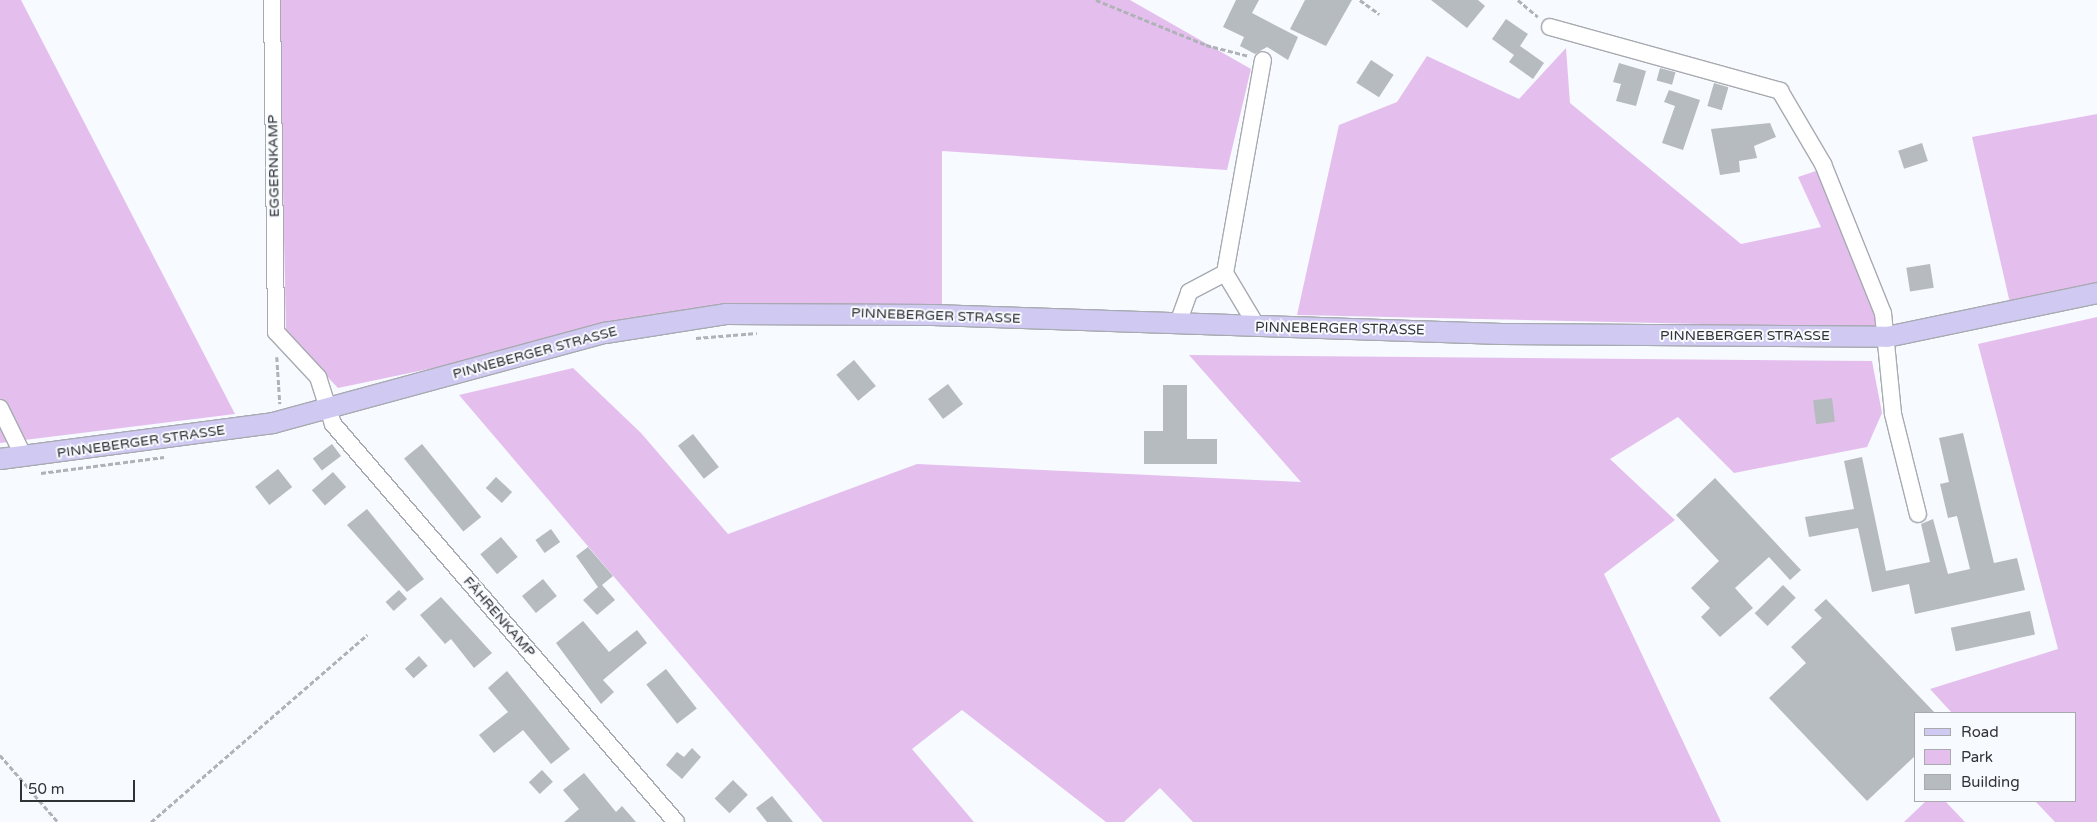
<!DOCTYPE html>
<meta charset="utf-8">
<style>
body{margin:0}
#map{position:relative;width:2097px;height:822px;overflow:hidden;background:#f7faff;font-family:"Varela Round",sans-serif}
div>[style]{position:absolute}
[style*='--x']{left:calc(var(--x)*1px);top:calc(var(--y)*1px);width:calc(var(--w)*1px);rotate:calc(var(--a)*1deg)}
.green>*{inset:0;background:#e4bfee}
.building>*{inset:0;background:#b5bbbf;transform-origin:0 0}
.path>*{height:2.5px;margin-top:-1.25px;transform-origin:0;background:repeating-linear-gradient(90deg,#afb2b6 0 5px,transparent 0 7.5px)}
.roads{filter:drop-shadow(1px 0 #a7aab0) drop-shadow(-1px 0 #a7aab0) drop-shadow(0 1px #a7aab0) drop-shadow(0 -1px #a7aab0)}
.minor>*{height:16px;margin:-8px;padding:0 8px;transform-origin:8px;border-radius:8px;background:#fff}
.major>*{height:20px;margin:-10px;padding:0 10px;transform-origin:10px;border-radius:10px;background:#d0caf3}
span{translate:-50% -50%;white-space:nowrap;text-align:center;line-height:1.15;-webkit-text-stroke:4px #f7faff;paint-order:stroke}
.street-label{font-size:14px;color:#313234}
.legend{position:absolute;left:1914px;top:712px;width:162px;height:90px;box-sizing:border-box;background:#f7faff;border:1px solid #a8aaae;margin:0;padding:6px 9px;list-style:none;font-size:15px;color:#313234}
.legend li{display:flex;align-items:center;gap:10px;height:25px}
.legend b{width:25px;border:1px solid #a8aaae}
.scale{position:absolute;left:20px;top:780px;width:115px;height:22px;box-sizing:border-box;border:2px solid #313234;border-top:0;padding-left:6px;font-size:15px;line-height:18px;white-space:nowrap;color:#313234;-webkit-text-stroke:4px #f7faff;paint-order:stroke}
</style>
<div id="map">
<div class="green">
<div style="clip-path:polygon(0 0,21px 0,235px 414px,0 443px)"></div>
<div style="clip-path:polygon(279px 0,1130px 0,1251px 69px,1227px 170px,942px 151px,942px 307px,634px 326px,338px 388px,286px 333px)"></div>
<div style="clip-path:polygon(1566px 48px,1570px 103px,1741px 244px,1821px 227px,1798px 177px,1819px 170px,1884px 328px,1297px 315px,1339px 125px,1397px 102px,1427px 56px,1519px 99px)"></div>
<div style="clip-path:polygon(2097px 114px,2097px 293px,2012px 312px,1972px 137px)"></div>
<div style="clip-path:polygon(2097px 317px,2097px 822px,2055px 822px,2035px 801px,2076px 801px,2076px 713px,1952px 713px,1930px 689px,2058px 649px,1978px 344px)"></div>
<div style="clip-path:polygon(1189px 355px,1872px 361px,1882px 413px,1867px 447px,1734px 473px,1678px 417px,1610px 459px,1675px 520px,1604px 574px,1721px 822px,1193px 822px,1160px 788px,1124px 822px,1106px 822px,962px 710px,912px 749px,974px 822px,823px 822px,459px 395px,573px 368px,641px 433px,728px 534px,917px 464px,1301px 482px)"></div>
<div style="clip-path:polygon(1926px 801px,1945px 801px,1965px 822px,1904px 822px)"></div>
</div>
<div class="building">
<div style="clip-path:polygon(1236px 0,1259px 0,1252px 13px,1298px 37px,1288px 60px,1267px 47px,1255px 54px,1240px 46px,1244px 37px,1223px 27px)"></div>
<div style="clip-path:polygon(1305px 0,1352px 0,1326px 46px,1290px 29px)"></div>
<div style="clip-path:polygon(1431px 0,1478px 0,1485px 6px,1467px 28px)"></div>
<div style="clip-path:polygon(1506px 19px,1528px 34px,1520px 46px,1544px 63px,1533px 79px,1509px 62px,1514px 55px,1492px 39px)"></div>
<div style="left:1371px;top:60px;width:27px;height:27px;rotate:33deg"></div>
<div style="clip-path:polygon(1619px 63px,1646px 71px,1636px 106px,1616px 101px,1621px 84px,1613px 82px)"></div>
<div style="left:1660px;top:68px;width:16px;height:13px;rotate:15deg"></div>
<div style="left:1714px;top:83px;width:15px;height:24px;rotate:16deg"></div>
<div style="clip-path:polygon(1669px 90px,1700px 100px,1683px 150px,1662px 143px,1675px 106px,1664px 102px)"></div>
<div style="clip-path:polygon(1770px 123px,1776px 137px,1754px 146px,1757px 158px,1739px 161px,1740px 172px,1720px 175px,1711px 129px)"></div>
<div style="left:1922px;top:143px;width:19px;height:25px;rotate:72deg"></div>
<div style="left:1930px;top:264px;width:24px;height:24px;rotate:81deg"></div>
<div style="left:854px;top:360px;width:34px;height:23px;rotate:50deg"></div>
<div style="left:948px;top:384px;width:25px;height:25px;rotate:53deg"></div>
<div style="clip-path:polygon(1163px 385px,1187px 385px,1187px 439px,1217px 439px,1217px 464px,1144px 464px,1144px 431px,1163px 431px)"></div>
<div style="left:1832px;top:398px;width:24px;height:19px;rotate:83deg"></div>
<div style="clip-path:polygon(1963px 433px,1994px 563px,2017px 558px,2025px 590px,1915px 614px,1909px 584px,1872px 592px,1858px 528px,1809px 537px,1805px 517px,1854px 509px,1844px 461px,1862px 457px,1886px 571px,1930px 562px,1921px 524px,1933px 519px,1948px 574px,1970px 569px,1957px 516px,1948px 518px,1940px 484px,1949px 482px,1939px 438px)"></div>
<div style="left:693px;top:434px;width:42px;height:19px;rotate:52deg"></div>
<div style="left:332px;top:444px;width:15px;height:24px;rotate:53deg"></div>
<div style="left:422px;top:444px;width:94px;height:23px;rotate:51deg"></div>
<div style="left:278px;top:469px;width:23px;height:29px;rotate:52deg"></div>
<div style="left:333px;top:472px;width:20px;height:28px;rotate:49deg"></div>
<div style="left:496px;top:477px;width:22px;height:15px;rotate:43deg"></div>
<div style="clip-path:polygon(1715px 478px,1801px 570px,1790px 580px,1769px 557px,1735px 588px,1753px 608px,1720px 637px,1701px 617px,1710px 608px,1691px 588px,1719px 561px,1676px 515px)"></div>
<div style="clip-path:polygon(367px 509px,424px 579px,407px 592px,347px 525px)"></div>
<div style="left:551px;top:529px;width:16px;height:19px;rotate:55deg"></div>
<div style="left:501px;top:537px;width:26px;height:27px;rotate:50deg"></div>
<div style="clip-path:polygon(588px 547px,613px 576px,602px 585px,615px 600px,597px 615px,583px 600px,598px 587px,576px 556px)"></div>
<div style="left:543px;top:579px;width:22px;height:27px;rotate:51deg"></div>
<div style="left:1783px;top:585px;width:18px;height:40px;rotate:45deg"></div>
<div style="left:399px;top:590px;width:12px;height:18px;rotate:48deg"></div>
<div style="clip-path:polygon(441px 597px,492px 653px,474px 668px,451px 639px,445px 644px,420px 615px)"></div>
<div style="clip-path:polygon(1826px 599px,1935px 713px,1916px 713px,1916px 755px,1867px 801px,1769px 698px,1806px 663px,1791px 647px,1822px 618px,1814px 610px)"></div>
<div style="left:2030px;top:611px;width:24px;height:81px;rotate:78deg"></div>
<div style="clip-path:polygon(583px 621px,609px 652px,637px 630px,647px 643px,603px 680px,614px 692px,601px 704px,556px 643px)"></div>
<div style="left:419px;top:656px;width:13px;height:19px;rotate:48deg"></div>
<div style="left:666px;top:669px;width:50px;height:25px;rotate:52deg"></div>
<div style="clip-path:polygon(507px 671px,570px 749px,551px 764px,523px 730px,494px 753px,479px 735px,508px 712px,488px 688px)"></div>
<div style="clip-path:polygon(692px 748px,701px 757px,682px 779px,666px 765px,677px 752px,684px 757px)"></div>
<div style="left:542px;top:770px;width:16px;height:18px;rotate:47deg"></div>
<div style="clip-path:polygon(584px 773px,616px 812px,622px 806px,636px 822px,564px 822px,579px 809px,563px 790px)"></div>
<div style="left:733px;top:780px;width:21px;height:26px;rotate:45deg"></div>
<div style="clip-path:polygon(772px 796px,793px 822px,767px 822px,756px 808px)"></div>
</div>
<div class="path">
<div style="--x:1096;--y:0;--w:119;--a:22.2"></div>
<div style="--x:1206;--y:45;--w:44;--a:14.3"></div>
<div style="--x:1360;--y:0;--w:24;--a:36"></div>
<div style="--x:1518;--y:0;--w:26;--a:40"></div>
<div style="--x:696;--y:338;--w:61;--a:-4.7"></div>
<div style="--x:277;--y:357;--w:47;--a:86.3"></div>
<div style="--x:41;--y:473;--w:124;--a:-7.4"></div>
<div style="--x:0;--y:755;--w:89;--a:49.1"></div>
<div style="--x:151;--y:822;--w:286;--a:-40.9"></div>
</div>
<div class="roads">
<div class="minor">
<div style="--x:272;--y:0;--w:332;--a:89.3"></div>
<div style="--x:276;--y:332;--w:62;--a:47"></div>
<div style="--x:318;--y:377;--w:49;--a:72.3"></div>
<div style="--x:333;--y:424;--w:525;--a:49.24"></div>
<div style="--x:1550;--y:27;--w:239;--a:15.5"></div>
<div style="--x:1780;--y:91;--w:85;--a:59.5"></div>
<div style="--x:1823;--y:164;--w:161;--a:68.1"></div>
<div style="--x:1883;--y:313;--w:101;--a:84.3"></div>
<div style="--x:1893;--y:414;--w:103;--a:76"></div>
<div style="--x:1178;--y:323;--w:33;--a:-70"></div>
<div style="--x:1189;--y:292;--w:41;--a:-27.8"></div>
<div style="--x:1258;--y:328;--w:64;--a:-121"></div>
<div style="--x:1225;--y:273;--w:216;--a:-79.9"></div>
<div style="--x:0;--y:408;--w:55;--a:63.9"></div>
</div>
<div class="major">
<div style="--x:0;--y:459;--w:275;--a:-7.5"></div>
<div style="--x:273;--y:423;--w:344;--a:-15.2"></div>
<div style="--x:605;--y:333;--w:122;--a:-8.9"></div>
<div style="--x:726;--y:314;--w:207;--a:0.3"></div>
<div style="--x:933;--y:315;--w:569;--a:1.91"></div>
<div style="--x:1502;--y:334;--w:385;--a:0.4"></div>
<div style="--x:1887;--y:337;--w:215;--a:-11.8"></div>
</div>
</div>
<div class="street-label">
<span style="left:274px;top:166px;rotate:-91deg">EGGERNKAMP</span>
<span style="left:936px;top:316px;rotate:2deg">PINNEBERGER STRASSE</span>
<span style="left:1340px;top:329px;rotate:1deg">PINNEBERGER STRASSE</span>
<span style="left:1745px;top:336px">PINNEBERGER STRASSE</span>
<span style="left:535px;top:353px;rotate:-15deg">PINNEBERGER STRASSE</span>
<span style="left:141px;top:442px;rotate:-8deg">PINNEBERGER STRASSE</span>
<span style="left:499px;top:617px;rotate:49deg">FÄHRENKAMP</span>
</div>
<ul class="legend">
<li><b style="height:6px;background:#d0caf3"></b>Road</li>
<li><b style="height:14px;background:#e4bfee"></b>Park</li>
<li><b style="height:14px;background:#b5bbbf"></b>Building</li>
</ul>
<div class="scale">50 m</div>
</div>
